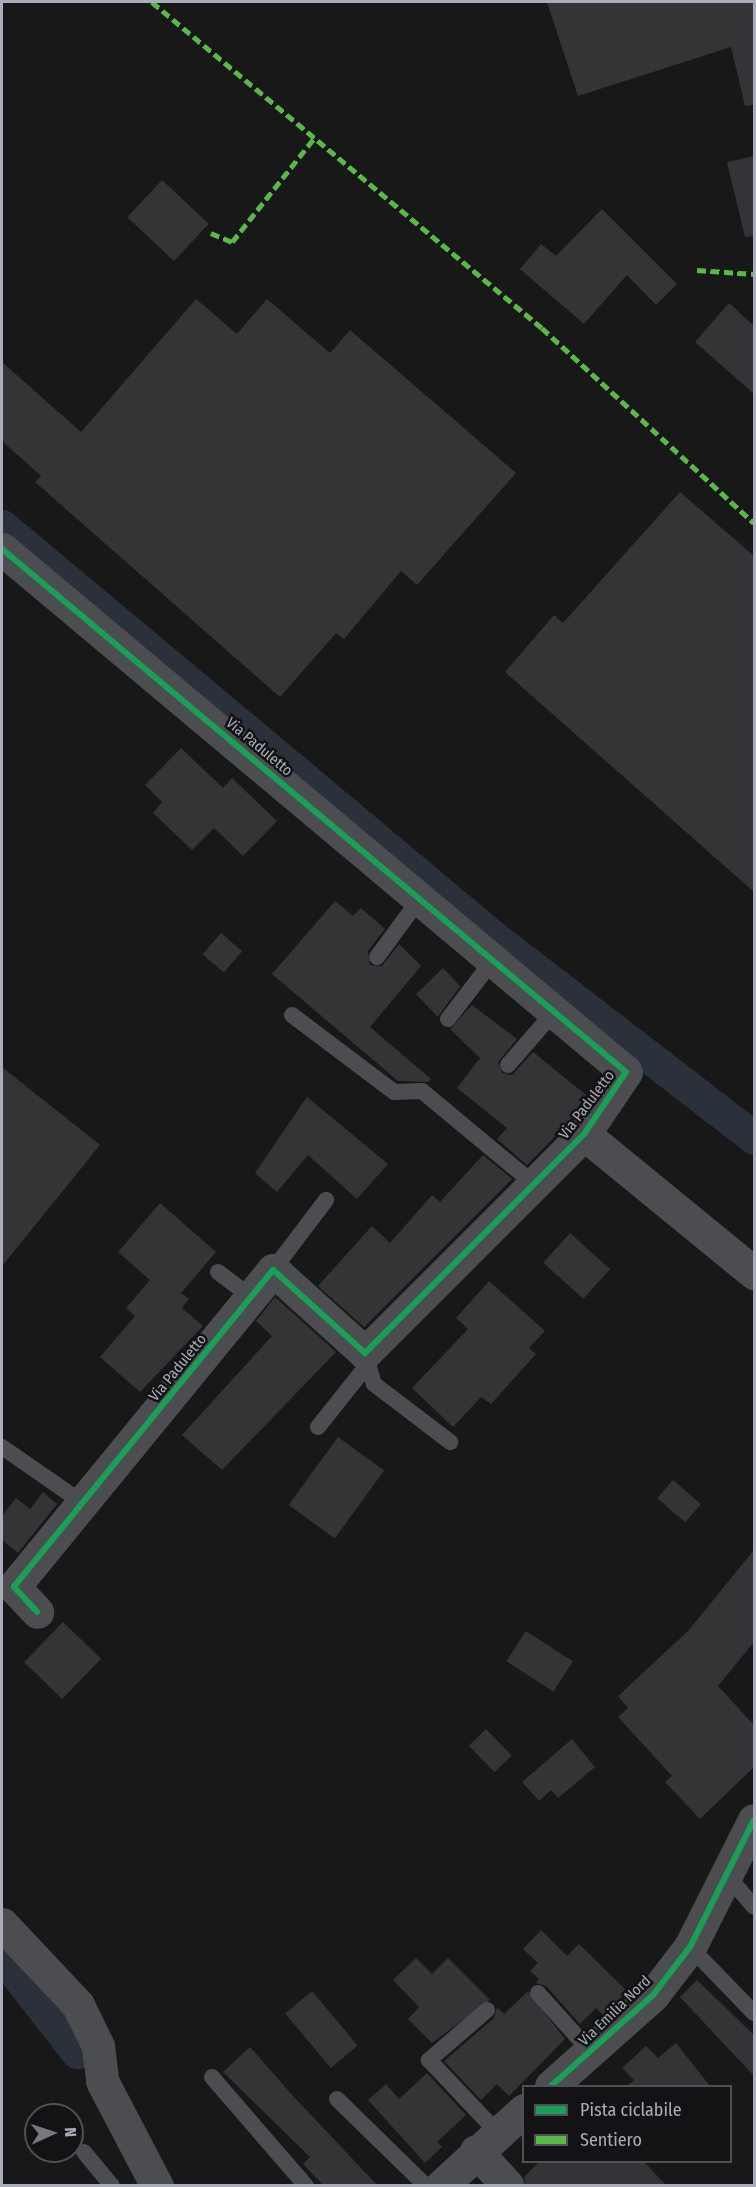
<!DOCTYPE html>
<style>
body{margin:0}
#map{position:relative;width:756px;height:2187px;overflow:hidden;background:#181818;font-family:"Fira Sans Condensed",sans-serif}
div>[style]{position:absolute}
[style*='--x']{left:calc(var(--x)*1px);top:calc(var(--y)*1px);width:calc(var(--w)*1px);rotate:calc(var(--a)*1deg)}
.canal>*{height:33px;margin:-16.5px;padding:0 16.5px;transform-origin:16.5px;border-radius:16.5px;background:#2b313b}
.building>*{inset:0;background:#343436;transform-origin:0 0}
.service>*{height:16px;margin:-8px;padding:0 8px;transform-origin:8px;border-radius:8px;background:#4c4d51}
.minor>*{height:33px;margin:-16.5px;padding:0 16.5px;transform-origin:16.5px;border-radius:16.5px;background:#4c4d51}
.quiet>*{height:4.5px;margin-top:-2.25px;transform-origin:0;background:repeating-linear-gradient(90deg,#58b947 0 9px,transparent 0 13.5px)}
.cycleway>*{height:6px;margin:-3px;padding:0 3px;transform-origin:3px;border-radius:3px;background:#1a9f57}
span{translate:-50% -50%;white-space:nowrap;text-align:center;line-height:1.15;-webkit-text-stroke:5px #131214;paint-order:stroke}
.street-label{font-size:15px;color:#aaadb9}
.frame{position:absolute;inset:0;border:3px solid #aaadb9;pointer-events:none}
.legend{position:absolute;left:522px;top:2085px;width:210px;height:78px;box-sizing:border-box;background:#131214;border:2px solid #4f5056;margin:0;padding:8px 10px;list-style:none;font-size:18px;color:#aaadb9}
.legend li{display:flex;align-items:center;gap:12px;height:30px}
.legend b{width:30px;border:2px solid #4f5056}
.north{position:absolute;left:24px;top:2103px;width:60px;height:60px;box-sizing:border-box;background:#131214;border:2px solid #4f5056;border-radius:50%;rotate:87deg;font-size:16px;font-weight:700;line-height:24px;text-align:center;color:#aaadb9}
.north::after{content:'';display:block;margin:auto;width:21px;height:27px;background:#777981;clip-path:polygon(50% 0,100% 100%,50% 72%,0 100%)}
</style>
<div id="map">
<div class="canal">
<div style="--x:2;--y:526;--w:644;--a:39.9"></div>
<div style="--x:496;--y:939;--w:326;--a:37.6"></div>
<div style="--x:2;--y:1956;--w:122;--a:52"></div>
</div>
<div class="building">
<div style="clip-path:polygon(547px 2px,754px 2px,754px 105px,745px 106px,731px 47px,578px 96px)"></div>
<div style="clip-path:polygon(754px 156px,754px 236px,745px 237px,727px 162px)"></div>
<div style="left:162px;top:180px;width:64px;height:51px;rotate:43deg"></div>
<div style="clip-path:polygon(602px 209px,677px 284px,656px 305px,627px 275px,584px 324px,520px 269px,541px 244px,556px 256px)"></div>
<div style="clip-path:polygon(196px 299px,237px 334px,267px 299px,330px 353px,350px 330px,516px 473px,417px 585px,401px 571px,344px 639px,336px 633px,280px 697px,35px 482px,41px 476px,2px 441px,2px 362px,81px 432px)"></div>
<div style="clip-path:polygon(729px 303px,754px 326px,754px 394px,695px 342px)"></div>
<div style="clip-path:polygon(680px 492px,754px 556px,754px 892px,505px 672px,554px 615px,563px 623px)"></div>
<div style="clip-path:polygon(181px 748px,223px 788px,232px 778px,277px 821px,243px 856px,214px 828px,192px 850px,153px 813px,162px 802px,145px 785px)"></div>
<div style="clip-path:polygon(335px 901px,353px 916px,361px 908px,385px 929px,368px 951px,370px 965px,382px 966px,399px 944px,421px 966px,370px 1027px,431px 1079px,428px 1082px,398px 1081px,272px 974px)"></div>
<div style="left:221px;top:933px;width:28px;height:28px;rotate:41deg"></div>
<div style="clip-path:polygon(443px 968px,460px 986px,438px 1017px,416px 994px)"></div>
<div style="clip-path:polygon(472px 1005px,517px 1039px,498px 1062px,502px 1073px,512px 1075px,533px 1052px,586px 1095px,569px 1122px,527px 1165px,497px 1139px,507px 1128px,457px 1088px,480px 1058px,450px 1029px)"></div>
<div style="clip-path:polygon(2px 1067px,100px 1145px,2px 1266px)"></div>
<div style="clip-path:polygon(307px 1097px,388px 1164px,357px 1199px,308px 1155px,277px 1192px,255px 1173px)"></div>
<div style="clip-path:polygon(483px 1155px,512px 1179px,364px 1327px,318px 1286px,372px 1226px,390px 1243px,432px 1195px,440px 1202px)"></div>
<div style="clip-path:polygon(160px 1203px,216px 1252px,181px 1293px,189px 1299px,182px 1308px,203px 1326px,140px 1392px,100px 1357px,135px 1316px,126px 1308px,150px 1280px,118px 1252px)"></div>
<div style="left:570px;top:1233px;width:54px;height:40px;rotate:42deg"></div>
<div style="clip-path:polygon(489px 1281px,545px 1331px,529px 1348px,536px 1354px,491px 1404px,481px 1397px,453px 1427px,412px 1388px,468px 1329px,456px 1318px)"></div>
<div style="clip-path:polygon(275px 1297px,336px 1352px,222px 1470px,182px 1435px,272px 1336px,256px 1321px)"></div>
<div style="left:338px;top:1437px;width:57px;height:84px;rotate:36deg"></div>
<div style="left:673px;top:1480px;width:37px;height:24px;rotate:41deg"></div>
<div style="clip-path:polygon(43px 1492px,57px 1504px,18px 1553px,2px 1540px,2px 1516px,16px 1498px,30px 1509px)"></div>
<div style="clip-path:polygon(754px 1550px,754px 1642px,718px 1686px,754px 1725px,754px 1767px,700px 1819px,665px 1782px,672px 1776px,618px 1717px,628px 1708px,618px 1696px,688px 1631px)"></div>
<div style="left:63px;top:1622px;width:53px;height:56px;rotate:44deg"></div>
<div style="left:526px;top:1631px;width:56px;height:36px;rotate:33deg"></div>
<div style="left:486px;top:1729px;width:37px;height:24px;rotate:46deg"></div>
<div style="clip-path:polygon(572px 1739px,595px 1767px,558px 1798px,551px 1790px,539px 1801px,522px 1782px)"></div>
<div style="clip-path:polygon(541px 1930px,567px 1956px,579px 1944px,627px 1991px,603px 2015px,596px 2008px,580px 2024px,546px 1986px,536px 1983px,539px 1979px,530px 1971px,538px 1963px,523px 1949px)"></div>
<div style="clip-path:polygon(416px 1958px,432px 1974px,448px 1958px,490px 2000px,432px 2043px,408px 2019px,419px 2007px,393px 1980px)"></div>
<div style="clip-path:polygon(697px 1980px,754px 2035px,754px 2076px,680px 1997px)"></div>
<div style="left:312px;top:1991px;width:71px;height:35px;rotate:50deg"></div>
<div style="clip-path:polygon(528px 1991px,565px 2039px,509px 2096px,497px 2084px,481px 2100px,444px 2061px,494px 2018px,497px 2007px,504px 2014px)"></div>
<div style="clip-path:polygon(676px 2043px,710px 2086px,627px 2086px,634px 2080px,622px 2068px,646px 2046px,658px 2058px)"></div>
<div style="clip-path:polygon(250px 2047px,295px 2098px,378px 2186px,324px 2186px,303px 2164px,310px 2157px,223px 2072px)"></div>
<div style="clip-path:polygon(427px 2073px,466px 2115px,437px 2142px,442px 2147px,425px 2163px,368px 2100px,386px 2084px,399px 2099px)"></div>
<div style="clip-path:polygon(539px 2162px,644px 2162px,667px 2186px,526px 2186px,524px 2177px)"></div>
</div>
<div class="service">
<div style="--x:377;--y:957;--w:74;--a:-53.7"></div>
<div style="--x:292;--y:1015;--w:128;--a:37"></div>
<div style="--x:394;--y:1092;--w:28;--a:-2"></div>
<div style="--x:422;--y:1091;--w:146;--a:39.7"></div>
<div style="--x:448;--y:1019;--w:76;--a:-52.5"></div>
<div style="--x:508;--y:1065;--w:72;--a:-49"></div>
<div style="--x:273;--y:1270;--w:88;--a:-52.9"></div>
<div style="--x:218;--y:1272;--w:41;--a:37.1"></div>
<div style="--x:365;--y:1353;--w:32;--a:74"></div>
<div style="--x:374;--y:1384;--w:96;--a:37.3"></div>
<div style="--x:318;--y:1427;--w:69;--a:-51.5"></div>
<div style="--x:361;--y:1373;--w:9;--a:-13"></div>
<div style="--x:2;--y:1447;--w:98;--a:34.7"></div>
<div style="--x:728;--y:1876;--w:40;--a:50"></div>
<div style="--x:690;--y:1947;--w:92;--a:45.9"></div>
<div style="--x:538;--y:1993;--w:79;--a:48.1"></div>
<div style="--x:487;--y:2010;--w:77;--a:139.2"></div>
<div style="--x:429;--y:2060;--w:100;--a:46.6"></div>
<div style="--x:212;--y:2077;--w:144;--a:49.2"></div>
<div style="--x:337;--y:2099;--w:124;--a:44.3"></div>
<div style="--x:84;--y:2152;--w:44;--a:50.5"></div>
</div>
<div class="minor">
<div style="--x:2;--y:549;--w:814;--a:39.97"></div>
<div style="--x:626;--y:1072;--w:75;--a:124.1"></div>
<div style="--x:584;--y:1134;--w:310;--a:135"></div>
<div style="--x:365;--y:1353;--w:124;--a:-137.9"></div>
<div style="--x:273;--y:1270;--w:409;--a:129.3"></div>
<div style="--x:14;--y:1587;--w:34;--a:47"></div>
<div style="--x:584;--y:1134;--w:220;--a:39.3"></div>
<div style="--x:2;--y:1924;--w:111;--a:46.8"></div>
<div style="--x:78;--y:2005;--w:46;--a:64"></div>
<div style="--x:98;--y:2046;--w:35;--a:83"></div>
<div style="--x:102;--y:2081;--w:119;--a:62.4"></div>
<div style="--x:551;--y:2086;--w:137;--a:-41.7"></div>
<div style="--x:653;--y:1995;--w:61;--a:-52.4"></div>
<div style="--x:690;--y:1947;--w:142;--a:-63.3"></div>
<div style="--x:476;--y:2151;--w:47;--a:47.6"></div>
<div style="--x:441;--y:2186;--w:113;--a:-42.5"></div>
</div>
<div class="quiet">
<div style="--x:152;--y:2;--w:508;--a:39.89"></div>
<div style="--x:542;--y:328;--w:288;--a:42.6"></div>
<div style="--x:211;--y:233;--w:23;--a:23"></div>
<div style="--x:232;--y:242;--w:134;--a:-51.7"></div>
<div style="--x:697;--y:270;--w:57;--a:4"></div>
</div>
<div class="cycleway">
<div style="--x:2;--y:549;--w:814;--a:39.97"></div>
<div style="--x:626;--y:1072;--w:75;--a:124.1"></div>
<div style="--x:584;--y:1134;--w:310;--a:135"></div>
<div style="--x:365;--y:1353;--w:124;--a:-137.9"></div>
<div style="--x:273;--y:1270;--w:409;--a:129.3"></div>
<div style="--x:14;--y:1587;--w:34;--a:47"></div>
<div style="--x:551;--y:2086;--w:137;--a:-41.7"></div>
<div style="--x:653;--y:1995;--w:61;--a:-52.4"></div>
<div style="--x:690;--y:1947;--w:142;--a:-63.3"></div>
</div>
<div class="street-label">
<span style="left:259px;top:747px;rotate:40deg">Via Paduletto</span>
<span style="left:587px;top:1105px;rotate:-53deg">Via Paduletto</span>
<span style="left:178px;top:1368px;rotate:-51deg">Via Paduletto</span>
<span style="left:615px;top:2011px;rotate:-44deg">Via Emilia Nord</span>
</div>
<div class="frame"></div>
<ul class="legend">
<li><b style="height:8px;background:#1a9f57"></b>Pista ciclabile</li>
<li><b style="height:8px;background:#58b947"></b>Sentiero</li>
</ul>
<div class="north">N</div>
</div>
